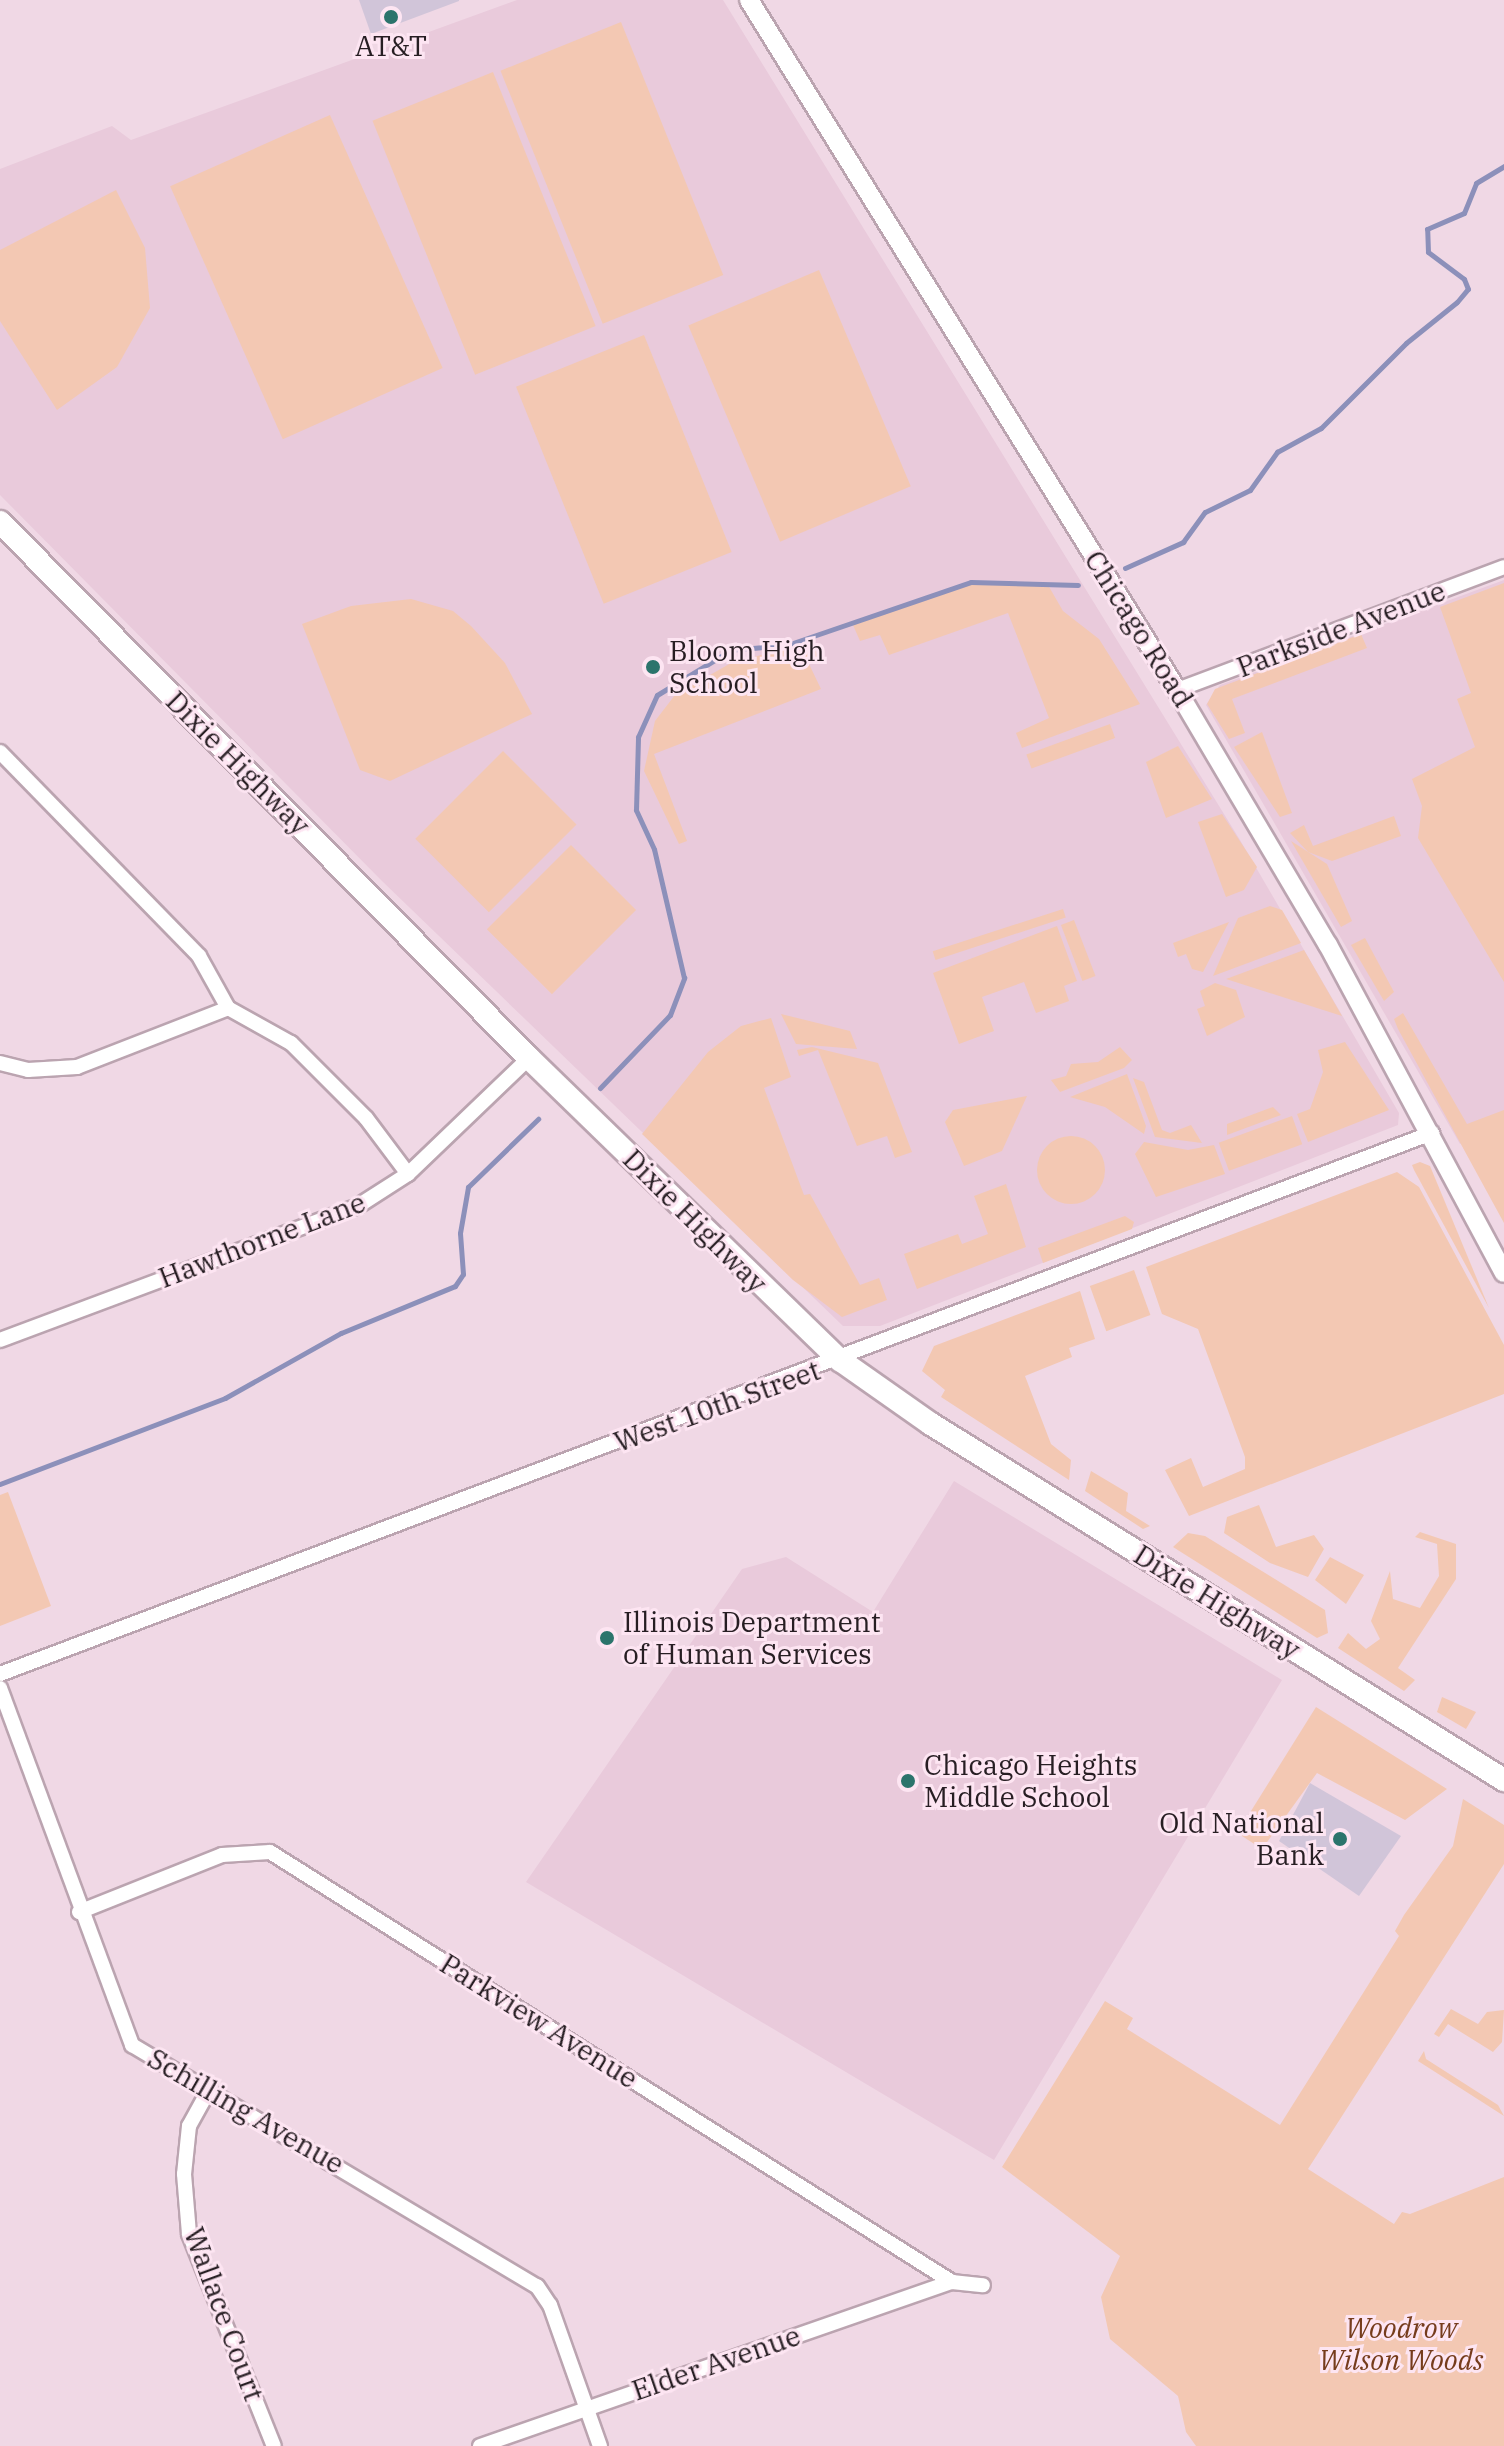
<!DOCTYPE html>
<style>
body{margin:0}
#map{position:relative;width:1504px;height:2446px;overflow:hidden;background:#f0d8e5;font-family:"IBM Plex Serif",serif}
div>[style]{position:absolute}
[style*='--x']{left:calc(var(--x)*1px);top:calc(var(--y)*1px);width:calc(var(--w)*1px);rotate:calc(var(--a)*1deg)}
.built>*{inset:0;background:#e9cadb}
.green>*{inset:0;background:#f3c8b3;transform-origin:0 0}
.round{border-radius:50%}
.stream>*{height:5px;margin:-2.5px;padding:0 2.5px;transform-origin:2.5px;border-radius:2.5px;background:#8c90ba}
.building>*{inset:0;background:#d1c5d9}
.roads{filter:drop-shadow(2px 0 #bba4b0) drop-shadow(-2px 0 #bba4b0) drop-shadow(0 2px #bba4b0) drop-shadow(0 -2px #bba4b0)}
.minor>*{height:14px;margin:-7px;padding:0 7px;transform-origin:7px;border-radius:7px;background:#fff}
.tertiary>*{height:18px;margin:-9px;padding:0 9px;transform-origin:9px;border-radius:9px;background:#fff}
.secondary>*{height:22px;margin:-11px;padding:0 11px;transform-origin:11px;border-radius:11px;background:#fff}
.dots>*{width:22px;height:22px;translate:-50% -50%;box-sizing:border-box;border:4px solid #fde5f2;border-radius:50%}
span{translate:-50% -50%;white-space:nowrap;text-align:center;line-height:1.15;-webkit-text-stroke:6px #fde5f2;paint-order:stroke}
.poi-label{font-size:28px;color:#271e23}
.left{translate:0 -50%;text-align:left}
.right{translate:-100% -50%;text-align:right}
.street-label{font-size:28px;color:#271e23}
.park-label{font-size:28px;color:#763c1c;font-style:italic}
</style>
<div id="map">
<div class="built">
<div style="clip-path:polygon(517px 0,723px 0,1240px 840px,1399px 1113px,1398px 1125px,880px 1326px,843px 1326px,382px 881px,0 495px,0 169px,112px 126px,131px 140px)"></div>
<div style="clip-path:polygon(1504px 580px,1504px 1127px,1460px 1144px,1206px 705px,1220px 685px)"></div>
<div style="clip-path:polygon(954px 1481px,1282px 1680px,994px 2160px,526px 1882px,742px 1569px,786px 1557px,873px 1612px)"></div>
</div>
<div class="green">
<div style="left:621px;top:22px;width:273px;height:130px;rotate:68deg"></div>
<div style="left:493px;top:72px;width:274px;height:130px;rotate:68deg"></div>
<div style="left:330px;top:115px;width:277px;height:175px;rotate:66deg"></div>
<div style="clip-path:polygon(116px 190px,145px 248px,150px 308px,117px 367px,57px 410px,0 321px,0 250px)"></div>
<div style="left:819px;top:270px;width:235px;height:142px;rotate:67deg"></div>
<div style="left:644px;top:335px;width:234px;height:138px;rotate:68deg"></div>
<div style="clip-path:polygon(972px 583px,1048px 585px,1063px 611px,1099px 639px,1140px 704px,1022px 748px,1016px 733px,1049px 718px,1008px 613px,889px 655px,880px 635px,860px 641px,853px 625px)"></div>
<div style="clip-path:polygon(1504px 583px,1504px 982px,1418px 838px,1422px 806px,1412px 779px,1475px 747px,1457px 699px,1471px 693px,1440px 607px)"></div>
<div style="clip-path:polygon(411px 599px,453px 611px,471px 626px,505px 663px,532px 714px,390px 781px,360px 770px,302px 624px,351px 606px)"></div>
<div style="clip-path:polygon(1361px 634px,1367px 648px,1232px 699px,1245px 733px,1229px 739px,1207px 704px,1215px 689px)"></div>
<div style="clip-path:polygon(803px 644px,815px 649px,818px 656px,809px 664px,821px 689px,654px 754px,687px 841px,679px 844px,644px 771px,655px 721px,675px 695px,731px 663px)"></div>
<div style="left:1110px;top:724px;width:15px;height:89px;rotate:70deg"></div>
<div style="clip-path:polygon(1262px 732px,1292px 813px,1280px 817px,1234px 747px)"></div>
<div style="clip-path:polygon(1178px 746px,1212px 799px,1166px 818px,1146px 762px)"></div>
<div style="left:503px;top:751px;width:104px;height:124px;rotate:45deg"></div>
<div style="clip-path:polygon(1222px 814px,1257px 867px,1244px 890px,1226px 897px,1198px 822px)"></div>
<div style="clip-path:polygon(1394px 816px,1401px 836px,1332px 861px,1308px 852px,1290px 833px,1304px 825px,1313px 846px)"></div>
<div style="clip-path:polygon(1291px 841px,1327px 864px,1352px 921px,1341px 927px)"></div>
<div style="left:571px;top:845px;width:92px;height:119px;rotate:45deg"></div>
<div style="clip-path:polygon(1270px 906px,1282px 910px,1301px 943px,1213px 976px,1238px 918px)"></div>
<div style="left:1063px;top:909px;width:9px;height:137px;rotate:72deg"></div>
<div style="left:1074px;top:920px;width:60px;height:14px;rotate:69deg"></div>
<div style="clip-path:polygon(1229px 922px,1203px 972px,1192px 969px,1186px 954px,1178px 957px,1173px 943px)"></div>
<div style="clip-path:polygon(1057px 926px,1077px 981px,1064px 986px,1069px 1001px,1036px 1013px,1024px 982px,982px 997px,994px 1031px,959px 1044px,933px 973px)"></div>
<div style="clip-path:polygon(1365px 938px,1394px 992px,1384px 1001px,1351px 945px)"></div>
<div style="clip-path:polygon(1304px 950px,1342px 1016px,1226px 979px)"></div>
<div style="clip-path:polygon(1215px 983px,1236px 990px,1245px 1017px,1207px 1036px,1197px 1009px,1205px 1006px,1200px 991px)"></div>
<div style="clip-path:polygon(1403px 1013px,1467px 1124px,1504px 1110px,1504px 1223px,1398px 1029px,1394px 1019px)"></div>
<div style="clip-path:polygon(781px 1014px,850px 1031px,857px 1049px,796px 1044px)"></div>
<div style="clip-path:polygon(771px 1018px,791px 1077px,764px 1088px,804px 1195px,810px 1194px,860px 1285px,879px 1278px,887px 1300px,842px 1317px,793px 1280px,642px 1134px,708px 1052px,741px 1026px)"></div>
<div style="clip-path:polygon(1345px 1042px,1389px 1110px,1308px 1142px,1297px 1114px,1310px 1109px,1323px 1072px,1318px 1050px)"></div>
<div style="clip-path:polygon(812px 1047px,878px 1063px,912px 1152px,895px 1158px,887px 1136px,857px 1146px,818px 1050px,799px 1056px,797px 1050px)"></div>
<div style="clip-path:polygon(1120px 1047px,1132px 1060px,1124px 1068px,1060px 1092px,1051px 1080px,1066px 1076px,1071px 1064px,1098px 1062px)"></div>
<div style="clip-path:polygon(1127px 1074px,1146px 1126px,1144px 1134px,1105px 1107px,1070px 1097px)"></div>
<div style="clip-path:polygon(1133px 1078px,1144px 1082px,1162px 1130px,1170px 1133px,1191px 1125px,1202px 1143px,1155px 1137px)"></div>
<div style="clip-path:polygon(1027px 1096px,1002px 1151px,964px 1166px,945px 1122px,953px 1110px)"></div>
<div style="clip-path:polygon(1273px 1107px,1281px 1115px,1227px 1135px,1227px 1124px)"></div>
<div style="left:1292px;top:1116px;width:30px;height:78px;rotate:70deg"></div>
<div class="round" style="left:1037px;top:1136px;width:68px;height:68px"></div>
<div style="clip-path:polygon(1144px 1142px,1188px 1150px,1214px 1145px,1225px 1174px,1156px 1197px,1135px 1154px)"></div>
<div style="clip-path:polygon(1420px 1162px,1430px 1166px,1489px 1308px,1414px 1170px,1412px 1165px)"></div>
<div style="clip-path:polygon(1397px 1172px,1419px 1187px,1504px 1345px,1504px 1394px,1189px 1516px,1165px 1470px,1191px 1458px,1203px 1487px,1245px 1469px,1245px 1457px,1198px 1329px,1162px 1314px,1146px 1267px)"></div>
<div style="clip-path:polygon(1006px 1184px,1026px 1247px,917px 1289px,904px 1254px,958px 1234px,962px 1244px,988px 1234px,974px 1196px)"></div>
<div style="clip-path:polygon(1125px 1216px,1134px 1222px,1132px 1229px,1043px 1263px,1038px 1248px)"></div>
<div style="left:1134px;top:1270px;width:48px;height:47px;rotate:70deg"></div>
<div style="clip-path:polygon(1080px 1291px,1095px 1339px,1069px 1348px,1072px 1357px,1025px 1376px,1051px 1444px,1071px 1460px,1069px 1480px,941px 1397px,945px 1390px,922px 1371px,934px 1346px)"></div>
<div style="clip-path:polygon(1091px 1471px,1128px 1493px,1126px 1511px,1150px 1526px,1143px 1529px,1085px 1491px)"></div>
<div style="clip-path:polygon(8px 1492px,51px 1606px,0 1626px,0 1495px)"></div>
<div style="clip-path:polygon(1259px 1505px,1276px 1547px,1314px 1535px,1324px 1549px,1308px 1577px,1270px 1563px,1224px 1533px,1227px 1517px)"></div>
<div style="clip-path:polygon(1420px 1532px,1456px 1544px,1456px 1579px,1398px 1668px,1415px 1680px,1404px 1691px,1338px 1648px,1348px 1633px,1366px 1649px,1380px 1639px,1371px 1621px,1390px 1571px,1393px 1599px,1420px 1608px,1439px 1576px,1437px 1544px,1415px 1537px)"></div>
<div style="clip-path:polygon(1188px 1533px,1205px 1536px,1325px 1610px,1328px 1633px,1317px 1638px,1173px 1547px)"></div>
<div style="clip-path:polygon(1330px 1557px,1364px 1575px,1346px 1604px,1315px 1580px)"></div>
<div style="clip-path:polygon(1442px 1697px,1476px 1712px,1466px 1729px,1437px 1712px)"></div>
<div style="clip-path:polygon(1316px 1707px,1447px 1789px,1405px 1820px,1317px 1773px,1262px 1849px,1242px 1836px,1241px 1827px)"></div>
<div style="clip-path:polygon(1463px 1799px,1504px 1825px,1504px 1864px,1308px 2169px,1394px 2224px,1402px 2212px,1410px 2214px,1504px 2177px,1504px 2446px,1196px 2446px,1186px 2432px,1178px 2396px,1110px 2339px,1101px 2297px,1120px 2256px,1002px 2167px,1105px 2001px,1133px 2018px,1127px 2029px,1280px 2125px,1399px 1936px,1395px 1931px,1404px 1915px,1453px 1846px)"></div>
<div style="clip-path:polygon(1451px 2009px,1478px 2024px,1487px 2012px,1504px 2010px,1502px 2042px,1493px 2052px,1448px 2024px,1439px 2037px,1434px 2034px)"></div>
<div style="clip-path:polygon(1424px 2051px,1426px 2059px,1498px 2105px,1504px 2116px,1418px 2061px)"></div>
</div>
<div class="stream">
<div style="--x:1125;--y:568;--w:64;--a:-24.1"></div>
<div style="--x:1183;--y:542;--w:37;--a:-54"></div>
<div style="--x:1205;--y:512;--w:50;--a:-26.1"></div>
<div style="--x:1250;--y:490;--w:47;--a:-54.6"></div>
<div style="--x:1277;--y:452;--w:50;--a:-28.6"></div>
<div style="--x:1321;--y:428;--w:120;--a:-45"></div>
<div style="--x:1406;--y:343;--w:65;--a:-38.8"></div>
<div style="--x:1457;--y:302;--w:17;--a:-50"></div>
<div style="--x:1468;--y:289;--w:11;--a:-112"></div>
<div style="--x:1464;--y:279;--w:45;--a:-143.1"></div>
<div style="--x:1428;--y:252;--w:23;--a:-92"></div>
<div style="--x:1427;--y:229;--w:40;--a:-23.4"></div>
<div style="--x:1464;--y:213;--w:32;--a:-68"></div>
<div style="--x:1476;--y:183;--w:33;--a:-31"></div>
<div style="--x:600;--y:1088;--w:101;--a:-46.2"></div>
<div style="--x:670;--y:1015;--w:40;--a:-69"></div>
<div style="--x:684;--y:978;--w:132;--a:-103.1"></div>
<div style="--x:654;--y:849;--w:43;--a:-114.8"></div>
<div style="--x:636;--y:810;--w:73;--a:-88.4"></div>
<div style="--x:638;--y:737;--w:46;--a:-65.7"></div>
<div style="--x:657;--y:695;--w:87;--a:-31.3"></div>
<div style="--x:731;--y:650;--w:56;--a:-5.1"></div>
<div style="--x:787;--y:645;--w:194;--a:-18.9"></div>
<div style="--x:971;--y:582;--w:107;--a:1.6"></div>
<div style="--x:0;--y:1484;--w:241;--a:-20.9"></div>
<div style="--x:225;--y:1398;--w:133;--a:-29.3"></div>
<div style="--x:341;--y:1333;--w:123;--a:-22.4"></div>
<div style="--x:455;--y:1286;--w:14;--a:-56"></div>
<div style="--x:463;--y:1274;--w:41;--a:-94.2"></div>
<div style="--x:460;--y:1233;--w:47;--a:-80.1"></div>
<div style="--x:468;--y:1187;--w:98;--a:-44.2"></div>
</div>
<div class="building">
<div style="clip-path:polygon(359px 0,459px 0,459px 1px,371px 34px)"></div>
<div style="clip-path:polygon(1310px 1783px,1401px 1836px,1359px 1896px,1279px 1841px)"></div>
</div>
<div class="roads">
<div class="minor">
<div style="--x:1177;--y:690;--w:349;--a:-20.6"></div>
<div style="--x:0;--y:752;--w:285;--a:45.7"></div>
<div style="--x:199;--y:956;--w:60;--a:60.9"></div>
<div style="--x:228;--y:1008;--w:72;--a:29.1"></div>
<div style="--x:291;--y:1043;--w:106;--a:45"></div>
<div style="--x:366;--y:1118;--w:70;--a:53.1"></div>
<div style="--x:0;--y:1063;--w:29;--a:14"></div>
<div style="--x:28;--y:1070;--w:49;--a:-3.5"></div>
<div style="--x:77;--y:1067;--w:162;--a:-21.3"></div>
<div style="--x:0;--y:1340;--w:382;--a:-20.5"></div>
<div style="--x:358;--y:1206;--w:59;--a:-32.6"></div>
<div style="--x:408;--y:1174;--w:168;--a:-43.8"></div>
<div style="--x:0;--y:1674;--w:1531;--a:-20.7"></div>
<div style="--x:0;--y:1688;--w:381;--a:69.7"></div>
<div style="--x:132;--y:2045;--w:471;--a:30.8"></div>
<div style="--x:537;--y:2286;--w:23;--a:56"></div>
<div style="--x:550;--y:2305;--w:150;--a:70.5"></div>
<div style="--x:79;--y:1912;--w:154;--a:-21.7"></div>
<div style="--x:222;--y:1855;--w:48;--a:-3.6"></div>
<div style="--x:270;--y:1852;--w:806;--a:32.23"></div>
<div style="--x:952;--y:2282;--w:31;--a:6"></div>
<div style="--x:210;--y:2088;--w:43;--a:118.9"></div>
<div style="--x:189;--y:2126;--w:48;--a:95.9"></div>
<div style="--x:184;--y:2174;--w:60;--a:85.2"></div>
<div style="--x:189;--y:2234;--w:228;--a:68.2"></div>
<div style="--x:480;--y:2446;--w:500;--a:-19.2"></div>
</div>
<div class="tertiary">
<div style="--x:749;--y:0;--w:812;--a:58.19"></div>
<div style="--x:1177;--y:690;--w:296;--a:59.4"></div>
<div style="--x:1328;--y:945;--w:372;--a:61.8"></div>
</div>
<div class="secondary">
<div style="--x:0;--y:522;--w:753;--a:45.38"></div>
<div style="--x:529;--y:1058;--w:434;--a:44.2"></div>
<div style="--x:840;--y:1360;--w:111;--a:35.1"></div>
<div style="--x:931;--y:1424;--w:675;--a:31.85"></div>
</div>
</div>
<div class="dots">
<div style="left:391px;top:17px;background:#2c746c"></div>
<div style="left:653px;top:667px;background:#2c746c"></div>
<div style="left:607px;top:1638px;background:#2c746c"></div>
<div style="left:908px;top:1781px;background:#2c746c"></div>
<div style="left:1340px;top:1839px;background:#2c746c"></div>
</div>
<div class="poi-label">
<span style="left:391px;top:46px">AT&amp;T</span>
<span class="left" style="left:669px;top:667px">Bloom High<br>School</span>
<span class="left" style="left:623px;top:1638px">Illinois Department<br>of Human Services</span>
<span class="left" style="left:924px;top:1781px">Chicago Heights<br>Middle School</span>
<span class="right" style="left:1324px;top:1839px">Old National<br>Bank</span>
</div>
<div class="street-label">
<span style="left:1139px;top:629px;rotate:58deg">Chicago Road</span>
<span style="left:1341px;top:629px;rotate:-21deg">Parkside Avenue</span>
<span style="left:238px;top:763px;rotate:45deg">Dixie Highway</span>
<span style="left:695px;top:1221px;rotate:45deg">Dixie Highway</span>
<span style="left:262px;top:1240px;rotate:-21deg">Hawthorne Lane</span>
<span style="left:717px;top:1406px;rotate:-20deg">West 10th Street</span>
<span style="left:1217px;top:1602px;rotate:32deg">Dixie Highway</span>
<span style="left:539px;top:2021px;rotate:32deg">Parkview Avenue</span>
<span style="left:246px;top:2111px;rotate:30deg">Schilling Avenue</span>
<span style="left:224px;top:2314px;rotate:70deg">Wallace Court</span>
<span style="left:716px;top:2363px;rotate:-19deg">Elder Avenue</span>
</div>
<div class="park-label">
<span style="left:1401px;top:2344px">Woodrow<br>Wilson Woods</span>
</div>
</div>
